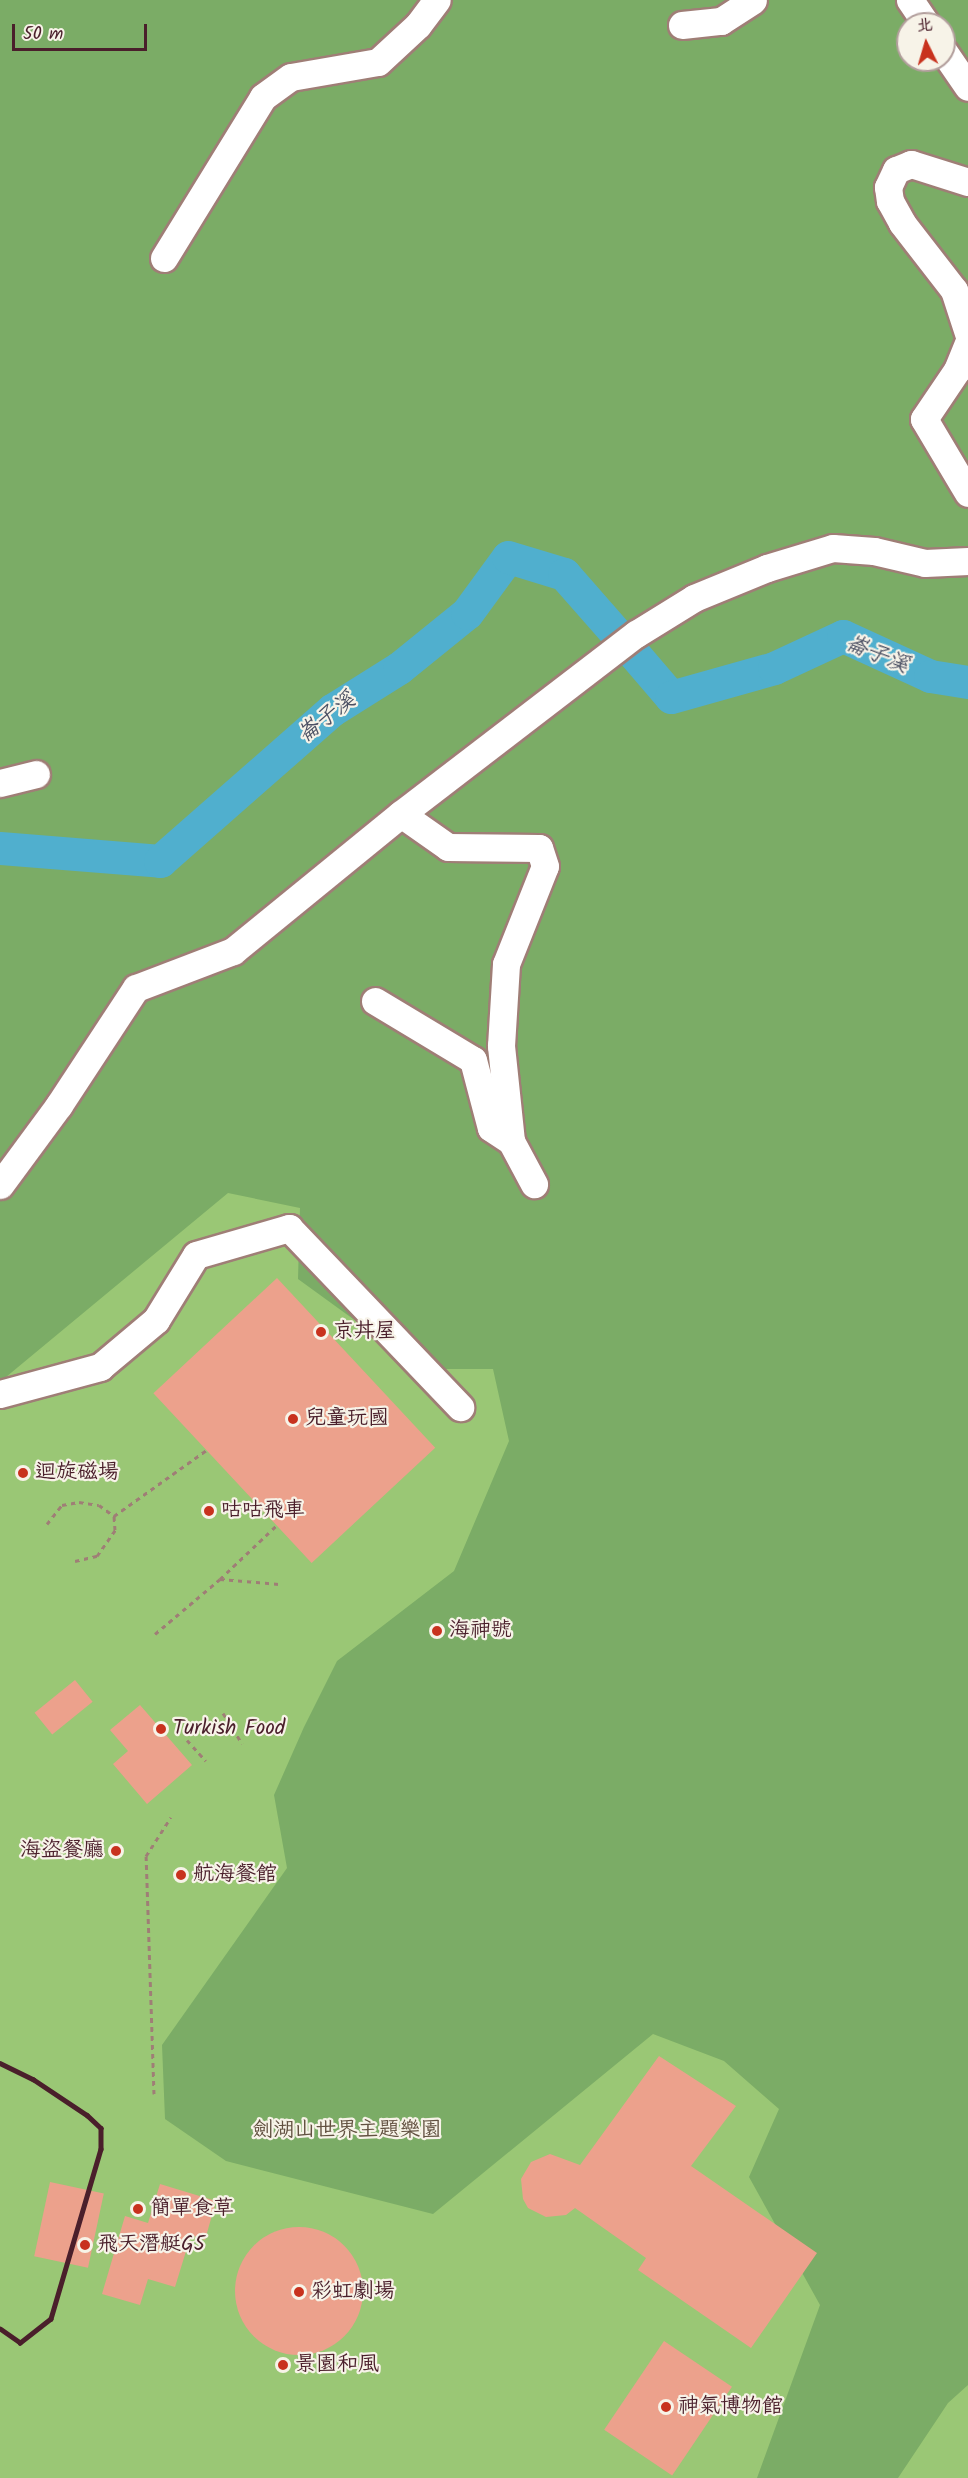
<!DOCTYPE html>
<meta charset="utf-8">
<style>
body{margin:0}
#map{position:relative;width:968px;height:2478px;overflow:hidden;background:#f4ddc2;font-family:Kalam,"LXGW WenKai TC",sans-serif}
div>[style]{position:absolute}
[style*='--x']{left:calc(var(--x)*1px);top:calc(var(--y)*1px);width:calc(var(--w)*1px);rotate:calc(var(--a)*1deg)}
.green>*{inset:0;background:#9ac775}
.forest>*{inset:0;background:#7bac66}
.river>*{height:33px;margin:-16.5px;padding:0 16.5px;transform-origin:16.5px;border-radius:16.5px;background:#50afce}
.building>*{inset:0;background:#eca18c;transform-origin:0 0}
.round{border-radius:50%}
.path>*{height:3px;margin-top:-1.5px;transform-origin:0;background:repeating-linear-gradient(90deg,#9f7e76 0 4.5px,transparent 0 9px)}
.roads{filter:drop-shadow(2px 0 #9f7e76) drop-shadow(-2px 0 #9f7e76) drop-shadow(0 2px #9f7e76) drop-shadow(0 -2px #9f7e76)}
.minor>*{height:27px;margin:-13.5px;padding:0 13.5px;transform-origin:13.5px;border-radius:13.5px;background:#fff}
.rail>*{height:4.5px;margin:-2.25px;padding:0 2.25px;transform-origin:2.25px;border-radius:2.25px;background:#4a1f2b}
.dots>*{width:16px;height:16px;translate:-50% -50%;box-sizing:border-box;border:3px solid #f7f3e8;border-radius:50%}
span{translate:-50% -50%;white-space:nowrap;text-align:center;line-height:1.15;-webkit-text-stroke:4.5px #f7f3e8;paint-order:stroke}
.poi-label{font-size:21px;color:#4a1f2b}
.left{translate:0 -50%;text-align:left}
.right{translate:-100% -50%;text-align:right}
.park-label{font-size:21px;color:#625141}
.water-label{font-size:22px;color:#4c5164;font-style:italic}
.north{position:absolute;left:896px;top:12px;width:60px;height:60px;box-sizing:border-box;background:#f7f3e8;border:2px solid #b29e9c;border-radius:50%;rotate:355deg;font-size:16px;font-weight:700;line-height:24px;text-align:center;color:#4a1f2b}
.north::after{content:'';display:block;margin:auto;width:21px;height:27px;background:#c8321e;clip-path:polygon(50% 0,100% 100%,50% 72%,0 100%)}
.scale{position:absolute;left:12px;top:24px;width:135px;height:27px;box-sizing:border-box;border:3px solid #4a1f2b;border-top:0;padding-left:8px;font-size:18px;line-height:21px;white-space:nowrap;color:#4a1f2b;-webkit-text-stroke:4px #f7f3e8;paint-order:stroke}
</style>
<div id="map">
<div class="green">
<div style="clip-path:polygon(410px 837px,968px 2029px,968px 2478px,0 2478px,0 1253px)"></div>
</div>
<div class="forest">
<div style="clip-path:polygon(evenodd,0 0,968px 0,968px 2385px,948px 2403px,898px 2478px,757px 2478px,820px 2305px,749px 2177px,779px 2109px,724px 2061px,653px 2034px,433px 2214px,226px 2161px,165px 2119px,162px 2045px,287px 1868px,274px 1795px,304px 1727px,337px 1661px,454px 1571px,509px 1441px,493px 1369px,422px 1369px,298px 1279px,300px 1208px,228px 1193px,0 1382px,0 0,908px 24px,944px 24px,944px 60px,908px 60px,908px 24px)"></div>
</div>
<div class="river">
<div style="--x:635;--y:655;--w:55;--a:49.4"></div>
<div style="--x:671;--y:697;--w:107;--a:-15.7"></div>
<div style="--x:774;--y:668;--w:76;--a:-24.9"></div>
<div style="--x:843;--y:636;--w:96;--a:24.7"></div>
<div style="--x:930;--y:676;--w:38;--a:9"></div>
<div style="--x:0;--y:848;--w:161;--a:4.6"></div>
<div style="--x:160;--y:861;--w:229;--a:-41.3"></div>
<div style="--x:332;--y:710;--w:79;--a:-32.1"></div>
<div style="--x:399;--y:668;--w:87;--a:-39"></div>
<div style="--x:467;--y:613;--w:69;--a:-53.8"></div>
<div style="--x:508;--y:557;--w:59;--a:16.9"></div>
<div style="--x:564;--y:574;--w:77;--a:48.7"></div>
</div>
<div class="building">
<div style="left:277px;top:1278px;width:232px;height:169px;rotate:47deg"></div>
<div style="left:75px;top:1680px;width:28px;height:52px;rotate:51deg"></div>
<div style="clip-path:polygon(140px 1705px,192px 1765px,147px 1804px,113px 1764px,128px 1751px,110px 1730px)"></div>
<div style="clip-path:polygon(659px 2056px,736px 2106px,691px 2166px,817px 2253px,751px 2348px,638px 2270px,646px 2258px,575px 2208px,566px 2215px,546px 2217px,528px 2208px,523px 2199px,521px 2179px,531px 2162px,550px 2154px,580px 2165px)"></div>
<div style="left:50px;top:2182px;width:55px;height:76px;rotate:12deg"></div>
<div style="clip-path:polygon(160px 2184px,216px 2201px,205px 2240px,191px 2235px,175px 2287px,148px 2279px,140px 2305px,102px 2294px,125px 2216px,148px 2223px)"></div>
<div class="round" style="left:235px;top:2227px;width:128px;height:128px"></div>
<div style="left:664px;top:2341px;width:82px;height:107px;rotate:34deg"></div>
</div>
<div class="path">
<div style="--x:47;--y:1524;--w:24;--a:-52"></div>
<div style="--x:62;--y:1505;--w:17;--a:-10"></div>
<div style="--x:79;--y:1502;--w:20;--a:9"></div>
<div style="--x:99;--y:1505;--w:19;--a:36"></div>
<div style="--x:75;--y:1561;--w:23;--a:-13"></div>
<div style="--x:97;--y:1556;--w:32;--a:-55"></div>
<div style="--x:115;--y:1530;--w:14;--a:-94"></div>
<div style="--x:114;--y:1516;--w:115;--a:-35.5"></div>
<div style="--x:220;--y:1579;--w:59;--a:4.8"></div>
<div style="--x:155;--y:1634;--w:85;--a:-40.2"></div>
<div style="--x:220;--y:1579;--w:79;--a:-43.5"></div>
<div style="--x:223;--y:1713;--w:36;--a:58"></div>
<div style="--x:187;--y:1740;--w:28;--a:48"></div>
<div style="--x:154;--y:2094;--w:238;--a:-91.9"></div>
<div style="--x:146;--y:1856;--w:46;--a:-57.3"></div>
</div>
<div class="roads">
<div class="minor">
<div style="--x:910;--y:0;--w:29;--a:56"></div>
<div style="--x:682;--y:25;--w:39;--a:-6"></div>
<div style="--x:721;--y:21;--w:38;--a:-33"></div>
<div style="--x:944;--y:52;--w:42;--a:55.6"></div>
<div style="--x:968;--y:182;--w:60;--a:-162.5"></div>
<div style="--x:911;--y:164;--w:16;--a:158"></div>
<div style="--x:896;--y:170;--w:19;--a:115"></div>
<div style="--x:888;--y:187;--w:14;--a:82"></div>
<div style="--x:890;--y:201;--w:25;--a:61"></div>
<div style="--x:902;--y:223;--w:85;--a:52.2"></div>
<div style="--x:954;--y:290;--w:45;--a:72"></div>
<div style="--x:164;--y:258;--w:189;--a:-58.4"></div>
<div style="--x:263;--y:97;--w:34;--a:-36"></div>
<div style="--x:291;--y:77;--w:88;--a:-9.8"></div>
<div style="--x:378;--y:62;--w:54;--a:-42.8"></div>
<div style="--x:418;--y:25;--w:31;--a:-53"></div>
<div style="--x:968;--y:343;--w:29;--a:112"></div>
<div style="--x:957;--y:370;--w:59;--a:124"></div>
<div style="--x:924;--y:419;--w:86;--a:59.3"></div>
<div style="--x:0;--y:783;--w:37;--a:-14"></div>
<div style="--x:375;--y:1001;--w:114;--a:31"></div>
<div style="--x:473;--y:1060;--w:70;--a:75.2"></div>
<div style="--x:491;--y:1128;--w:24;--a:33"></div>
<div style="--x:511;--y:1141;--w:96;--a:-96"></div>
<div style="--x:501;--y:1046;--w:82;--a:-86.5"></div>
<div style="--x:506;--y:964;--w:105;--a:-68.3"></div>
<div style="--x:545;--y:866;--w:19;--a:-108"></div>
<div style="--x:539;--y:848;--w:91;--a:-179.4"></div>
<div style="--x:448;--y:847;--w:57;--a:-144.9"></div>
<div style="--x:511;--y:1141;--w:49;--a:61.9"></div>
<div style="--x:0;--y:1185;--w:99;--a:-53.6"></div>
<div style="--x:59;--y:1105;--w:140;--a:-56.7"></div>
<div style="--x:136;--y:988;--w:104;--a:-20.9"></div>
<div style="--x:233;--y:951;--w:217;--a:-39.2"></div>
<div style="--x:401;--y:814;--w:296;--a:-37.5"></div>
<div style="--x:636;--y:634;--w:68;--a:-31.8"></div>
<div style="--x:694;--y:598;--w:79;--a:-22.3"></div>
<div style="--x:767;--y:568;--w:69;--a:-16.9"></div>
<div style="--x:833;--y:548;--w:41;--a:4.2"></div>
<div style="--x:874;--y:551;--w:52;--a:13.2"></div>
<div style="--x:925;--y:563;--w:43;--a:-2.7"></div>
<div style="--x:0;--y:1394;--w:104;--a:-15.1"></div>
<div style="--x:100;--y:1367;--w:73;--a:-40"></div>
<div style="--x:156;--y:1320;--w:76;--a:-58.4"></div>
<div style="--x:196;--y:1255;--w:97;--a:-16.2"></div>
<div style="--x:289;--y:1228;--w:248;--a:46.3"></div>
</div>
</div>
<div class="rail">
<div style="--x:0;--y:2063;--w:37;--a:26"></div>
<div style="--x:33;--y:2079;--w:65;--a:33.7"></div>
<div style="--x:87;--y:2115;--w:19;--a:43"></div>
<div style="--x:101;--y:2128;--w:21;--a:90"></div>
<div style="--x:101;--y:2149;--w:177;--a:106.4"></div>
<div style="--x:51;--y:2319;--w:39;--a:142"></div>
<div style="--x:20;--y:2343;--w:24;--a:-145"></div>
</div>
<div class="dots">
<div style="left:321px;top:1332px;background:#c8321e"></div>
<div style="left:293px;top:1419px;background:#c8321e"></div>
<div style="left:23px;top:1473px;background:#c8321e"></div>
<div style="left:209px;top:1511px;background:#c8321e"></div>
<div style="left:437px;top:1631px;background:#c8321e"></div>
<div style="left:161px;top:1729px;background:#c8321e"></div>
<div style="left:116px;top:1851px;background:#c8321e"></div>
<div style="left:181px;top:1875px;background:#c8321e"></div>
<div style="left:138px;top:2209px;background:#c8321e"></div>
<div style="left:85px;top:2245px;background:#c8321e"></div>
<div style="left:299px;top:2292px;background:#c8321e"></div>
<div style="left:283px;top:2365px;background:#c8321e"></div>
<div style="left:666px;top:2407px;background:#c8321e"></div>
</div>
<div class="poi-label">
<span class="left" style="left:333px;top:1332px">京丼屋</span>
<span class="left" style="left:305px;top:1419px">兒童玩國</span>
<span class="left" style="left:35px;top:1473px">迴旋磁場</span>
<span class="left" style="left:221px;top:1511px">咕咕飛車</span>
<span class="left" style="left:449px;top:1631px">海神號</span>
<span class="left" style="left:173px;top:1729px">Turkish Food</span>
<span class="right" style="left:104px;top:1851px">海盜餐廳</span>
<span class="left" style="left:193px;top:1875px">航海餐館</span>
<span class="left" style="left:150px;top:2209px">簡單食草</span>
<span class="left" style="left:97px;top:2245px">飛天潛艇G5</span>
<span class="left" style="left:311px;top:2292px">彩虹劇場</span>
<span class="left" style="left:295px;top:2365px">景園和風</span>
<span class="left" style="left:678px;top:2407px">神氣博物館</span>
</div>
<div class="park-label">
<span style="left:347px;top:2131px">劍湖山世界主題樂園</span>
</div>
<div class="water-label">
<span style="left:877px;top:655px;rotate:22deg">崙子溪</span>
<span style="left:327px;top:718px;rotate:-38deg">崙子溪</span>
</div>
<div class="north">北</div>
<div class="scale">50 m</div>
</div>
